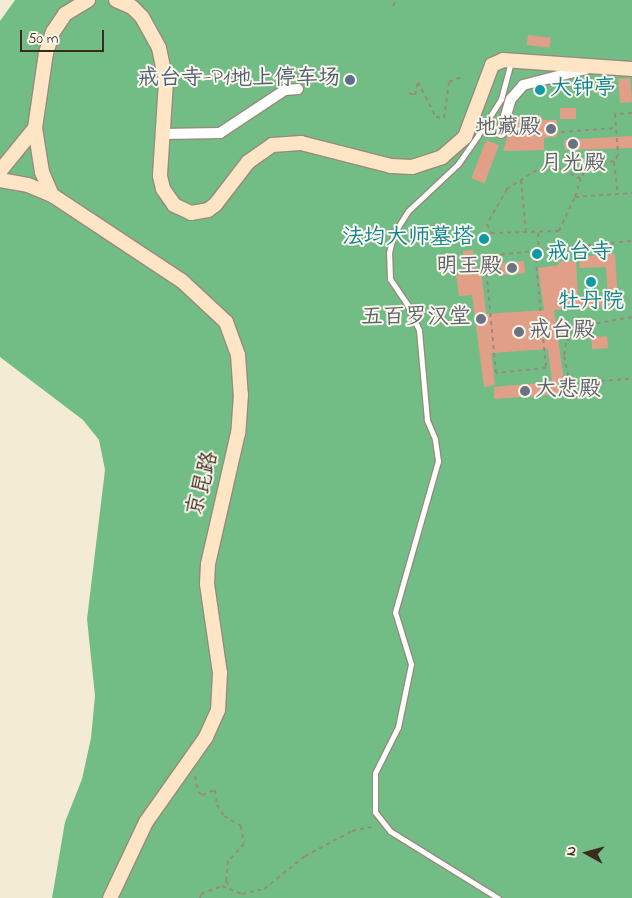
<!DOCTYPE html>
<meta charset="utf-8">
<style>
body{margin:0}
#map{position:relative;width:632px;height:898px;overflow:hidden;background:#f4ebd5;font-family:"Indie Flower","LXGW WenKai TC",sans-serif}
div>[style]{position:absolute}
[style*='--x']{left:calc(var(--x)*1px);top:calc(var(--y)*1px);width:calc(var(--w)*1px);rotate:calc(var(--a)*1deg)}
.forest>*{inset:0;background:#72bd85}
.building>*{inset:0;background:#e29f88;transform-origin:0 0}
.path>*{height:2px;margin-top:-1px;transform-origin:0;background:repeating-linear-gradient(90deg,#988a7a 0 4px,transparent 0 8px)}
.roads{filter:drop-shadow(1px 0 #988a7a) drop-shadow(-1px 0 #988a7a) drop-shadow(0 1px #988a7a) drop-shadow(0 -1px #988a7a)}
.lane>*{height:5px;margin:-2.5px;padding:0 2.5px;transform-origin:2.5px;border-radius:2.5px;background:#fff}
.street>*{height:10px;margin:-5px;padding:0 5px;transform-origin:5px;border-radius:5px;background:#fff}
.secondary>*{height:14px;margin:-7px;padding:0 7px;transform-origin:7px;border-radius:7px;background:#fde5c5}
.dots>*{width:14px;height:14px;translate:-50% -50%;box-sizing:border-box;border:2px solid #fbf7ec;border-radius:50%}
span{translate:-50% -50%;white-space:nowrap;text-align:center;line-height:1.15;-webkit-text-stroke:4px #fbf7ec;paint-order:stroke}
.service-label{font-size:22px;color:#4e5e75}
.right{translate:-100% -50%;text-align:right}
.culture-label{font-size:22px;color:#0d838f}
.left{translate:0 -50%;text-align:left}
.worship-label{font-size:22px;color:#5b616d}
.street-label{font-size:22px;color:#3b2a1e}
.north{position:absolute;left:562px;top:828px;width:50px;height:50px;-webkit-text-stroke:4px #fbf7ec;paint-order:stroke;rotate:277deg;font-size:14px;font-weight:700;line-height:20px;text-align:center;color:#3b2a1e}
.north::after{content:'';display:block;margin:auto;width:18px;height:22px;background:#3b2a1e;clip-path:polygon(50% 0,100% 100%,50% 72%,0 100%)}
.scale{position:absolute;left:20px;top:30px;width:84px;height:22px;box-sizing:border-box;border:2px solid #3b2a1e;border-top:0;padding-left:6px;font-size:15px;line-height:18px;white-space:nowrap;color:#3b2a1e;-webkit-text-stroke:4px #fbf7ec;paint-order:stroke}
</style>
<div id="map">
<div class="forest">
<div style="clip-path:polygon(15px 0,632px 0,632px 898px,52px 898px,65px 822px,82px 779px,91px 738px,95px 696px,87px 619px,105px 470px,99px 440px,83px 420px,0 357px,0 21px)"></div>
</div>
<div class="building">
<div style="left:528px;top:35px;width:23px;height:10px;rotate:7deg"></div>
<div style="left:630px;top:78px;width:24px;height:12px;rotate:85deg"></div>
<div style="left:560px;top:108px;width:16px;height:11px"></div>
<div style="clip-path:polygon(541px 115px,541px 120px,557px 120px,557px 137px,544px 138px,544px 150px,503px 151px,510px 128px,515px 129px,514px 120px)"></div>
<div style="clip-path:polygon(632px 136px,632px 148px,565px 150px,564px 140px)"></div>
<div style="left:486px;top:140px;width:14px;height:41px;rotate:21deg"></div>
<div style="clip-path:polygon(473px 250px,475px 271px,481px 270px,486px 314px,544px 310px,538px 268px,559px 265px,559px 262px,576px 261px,578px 298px,608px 296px,606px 267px,580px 268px,579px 257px,615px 254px,618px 305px,554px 310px,564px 382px,558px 383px,559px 394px,494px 399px,494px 387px,552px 382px,548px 349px,491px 353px,495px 385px,484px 387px,472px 295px,459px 296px,456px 275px,465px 274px,463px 251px)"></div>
<div style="left:524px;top:261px;width:12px;height:24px;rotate:85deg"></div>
<div style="left:607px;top:336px;width:12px;height:16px;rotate:85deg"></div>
</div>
<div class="path">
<div style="--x:393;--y:6;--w:7;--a:-63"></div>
<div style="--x:409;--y:93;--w:6;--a:18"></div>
<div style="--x:415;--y:95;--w:13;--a:-77"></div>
<div style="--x:418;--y:82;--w:39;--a:63"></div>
<div style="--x:436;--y:117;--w:8;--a:7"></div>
<div style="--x:444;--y:118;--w:36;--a:-82"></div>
<div style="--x:449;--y:82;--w:16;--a:-22"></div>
<div style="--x:632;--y:113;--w:17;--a:177"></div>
<div style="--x:615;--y:114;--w:41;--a:85.8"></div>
<div style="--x:618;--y:155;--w:7;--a:124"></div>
<div style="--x:614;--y:161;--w:26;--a:171"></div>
<div style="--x:588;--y:165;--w:16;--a:117"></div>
<div style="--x:581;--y:179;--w:22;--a:-153"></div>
<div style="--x:561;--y:169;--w:24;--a:178"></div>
<div style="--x:537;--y:170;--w:36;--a:148"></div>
<div style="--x:507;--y:189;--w:40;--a:119.7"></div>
<div style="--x:487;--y:224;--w:10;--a:66"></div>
<div style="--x:491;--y:233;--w:68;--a:-1.7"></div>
<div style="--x:559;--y:231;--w:38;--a:-65"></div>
<div style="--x:575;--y:197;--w:57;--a:-4"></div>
<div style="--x:561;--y:132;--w:55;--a:-4.2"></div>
<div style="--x:614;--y:162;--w:32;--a:83"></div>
<div style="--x:521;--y:180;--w:53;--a:84.6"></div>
<div style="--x:575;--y:197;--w:19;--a:-72"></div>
<div style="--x:538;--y:233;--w:17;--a:87"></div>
<div style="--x:535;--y:251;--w:118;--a:84.6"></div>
<div style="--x:546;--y:368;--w:50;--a:174.3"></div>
<div style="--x:496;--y:373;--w:118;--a:-95.4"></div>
<div style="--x:485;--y:256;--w:50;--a:-5.7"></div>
<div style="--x:535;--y:251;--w:4;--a:-14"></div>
<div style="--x:539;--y:250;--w:93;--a:-5.5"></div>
<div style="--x:632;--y:317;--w:45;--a:169.7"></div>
<div style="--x:588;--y:325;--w:15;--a:157"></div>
<div style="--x:574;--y:331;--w:14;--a:124"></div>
<div style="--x:566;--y:343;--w:13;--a:99"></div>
<div style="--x:564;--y:356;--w:43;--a:77.9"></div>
<div style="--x:573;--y:398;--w:10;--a:-24"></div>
<div style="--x:582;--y:394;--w:9;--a:-58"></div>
<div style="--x:587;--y:386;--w:15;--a:-20"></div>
<div style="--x:601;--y:381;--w:31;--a:-4"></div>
<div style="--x:195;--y:776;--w:16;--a:79"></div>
<div style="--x:198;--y:792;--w:5;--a:37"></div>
<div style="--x:202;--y:795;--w:14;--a:-21"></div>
<div style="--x:215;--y:790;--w:15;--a:82"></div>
<div style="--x:217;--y:805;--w:13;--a:58"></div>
<div style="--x:224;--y:816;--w:20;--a:30"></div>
<div style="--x:241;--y:826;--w:18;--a:81"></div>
<div style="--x:244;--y:844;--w:23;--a:133"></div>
<div style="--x:228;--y:861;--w:20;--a:96"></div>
<div style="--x:226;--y:881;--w:9;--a:58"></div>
<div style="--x:200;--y:898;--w:4;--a:-76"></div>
<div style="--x:201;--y:894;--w:22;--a:-21"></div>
<div style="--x:222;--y:886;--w:22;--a:22"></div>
<div style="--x:242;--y:894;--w:23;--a:-13"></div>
<div style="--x:264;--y:889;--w:53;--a:-38.8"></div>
<div style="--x:305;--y:856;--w:53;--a:-28"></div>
<div style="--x:352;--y:831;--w:24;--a:-12"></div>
</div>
<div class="roads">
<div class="lane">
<div style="--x:498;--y:898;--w:127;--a:-148.2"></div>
<div style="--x:390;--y:831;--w:24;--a:-128"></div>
<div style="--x:375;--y:812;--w:39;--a:-90"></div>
<div style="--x:375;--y:773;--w:51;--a:-63.4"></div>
<div style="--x:398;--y:727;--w:64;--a:-78.3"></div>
<div style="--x:411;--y:664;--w:54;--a:-107.1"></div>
<div style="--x:395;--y:612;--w:157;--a:-74.1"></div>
<div style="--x:438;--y:461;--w:22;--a:-98"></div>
<div style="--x:435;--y:439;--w:21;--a:-113"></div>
<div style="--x:427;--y:420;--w:90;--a:-95.1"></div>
<div style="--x:419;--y:330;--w:29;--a:-115"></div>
<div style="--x:407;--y:304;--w:30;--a:-124"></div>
<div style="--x:390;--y:279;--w:26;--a:-92"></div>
<div style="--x:389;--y:253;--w:18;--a:-77"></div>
<div style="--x:393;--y:235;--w:28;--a:-58"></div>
<div style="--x:408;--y:211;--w:69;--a:-43.2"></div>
<div style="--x:458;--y:164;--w:35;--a:-55"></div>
<div style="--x:478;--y:135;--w:43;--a:-57.4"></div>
<div style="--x:501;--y:99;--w:38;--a:-75"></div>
</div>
<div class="street">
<div style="--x:501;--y:133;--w:35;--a:-74"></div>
<div style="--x:511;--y:99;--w:18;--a:-49"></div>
<div style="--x:523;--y:85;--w:65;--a:-14.3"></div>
<div style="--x:163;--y:134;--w:57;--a:-1"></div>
<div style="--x:220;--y:133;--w:78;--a:-33.5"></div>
<div style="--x:285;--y:90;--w:13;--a:-4"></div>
</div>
<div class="secondary">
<div style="--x:116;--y:0;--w:17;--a:24"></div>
<div style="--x:132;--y:7;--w:14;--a:45"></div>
<div style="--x:142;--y:17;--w:35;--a:61"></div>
<div style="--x:159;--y:48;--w:35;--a:78"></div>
<div style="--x:166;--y:82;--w:94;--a:93.7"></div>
<div style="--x:160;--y:176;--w:13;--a:77"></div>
<div style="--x:163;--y:189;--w:19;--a:55"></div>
<div style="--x:174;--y:205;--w:19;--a:25"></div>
<div style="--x:191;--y:213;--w:17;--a:-10"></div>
<div style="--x:208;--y:210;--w:9;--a:-36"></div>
<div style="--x:215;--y:205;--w:54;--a:-52.5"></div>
<div style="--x:248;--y:162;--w:29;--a:-35"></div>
<div style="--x:272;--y:145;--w:29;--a:-4"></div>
<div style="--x:301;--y:143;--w:93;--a:14.3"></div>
<div style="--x:391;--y:166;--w:21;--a:3"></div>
<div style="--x:412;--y:167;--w:32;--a:-18"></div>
<div style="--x:442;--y:157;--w:30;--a:-41"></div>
<div style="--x:465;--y:137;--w:77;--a:-69.4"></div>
<div style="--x:492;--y:65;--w:12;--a:-24"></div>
<div style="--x:503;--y:60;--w:129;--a:4"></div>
<div style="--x:35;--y:128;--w:76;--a:-81.7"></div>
<div style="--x:46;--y:53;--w:22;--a:-72"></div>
<div style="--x:53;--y:32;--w:22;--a:-56"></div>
<div style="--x:65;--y:14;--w:27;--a:-31"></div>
<div style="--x:0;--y:171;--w:55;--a:-50.9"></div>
<div style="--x:35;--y:128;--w:45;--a:81"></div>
<div style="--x:42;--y:172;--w:25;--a:67"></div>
<div style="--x:0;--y:180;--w:28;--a:10"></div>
<div style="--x:28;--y:185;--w:26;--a:23"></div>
<div style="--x:52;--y:195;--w:156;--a:33.5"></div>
<div style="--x:182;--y:281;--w:60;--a:43"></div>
<div style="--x:226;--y:322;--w:35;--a:70"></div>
<div style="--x:238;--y:355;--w:39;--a:86"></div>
<div style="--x:241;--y:394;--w:39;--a:94"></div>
<div style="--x:238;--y:433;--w:134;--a:102.9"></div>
<div style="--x:208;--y:564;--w:20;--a:93"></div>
<div style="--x:207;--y:584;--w:90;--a:81.7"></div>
<div style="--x:220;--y:673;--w:37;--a:93"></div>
<div style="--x:218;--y:710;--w:30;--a:114"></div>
<div style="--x:206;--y:737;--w:104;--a:125.2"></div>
<div style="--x:146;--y:822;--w:84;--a:115.3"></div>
</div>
</div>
<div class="dots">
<div style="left:350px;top:80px;background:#5c6f8a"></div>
<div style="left:540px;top:90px;background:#0f9aa8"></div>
<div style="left:551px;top:129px;background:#6b7280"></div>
<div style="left:573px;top:144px;background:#6b7280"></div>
<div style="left:484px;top:239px;background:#0f9aa8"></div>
<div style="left:537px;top:254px;background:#0f9aa8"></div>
<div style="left:512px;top:268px;background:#6b7280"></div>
<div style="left:591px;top:282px;background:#0f9aa8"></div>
<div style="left:481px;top:319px;background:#6b7280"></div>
<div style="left:519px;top:332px;background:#6b7280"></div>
<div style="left:525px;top:391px;background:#6b7280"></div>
</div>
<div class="service-label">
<span class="right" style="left:340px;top:80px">戒台寺-P1地上停车场</span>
</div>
<div class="culture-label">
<span class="left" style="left:550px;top:90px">大钟亭</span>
<span class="right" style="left:474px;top:239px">法均大师墓塔</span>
<span class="left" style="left:547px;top:254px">戒台寺</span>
<span style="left:591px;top:303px">牡丹院</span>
</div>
<div class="worship-label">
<span class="right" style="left:541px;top:129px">地藏殿</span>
<span style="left:573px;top:165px">月光殿</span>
<span class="right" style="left:502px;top:268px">明王殿</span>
<span class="right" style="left:471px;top:319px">五百罗汉堂</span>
<span class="left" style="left:529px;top:332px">戒台殿</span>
<span class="left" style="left:535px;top:391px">大悲殿</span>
</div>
<div class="street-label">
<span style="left:204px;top:484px;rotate:-75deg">京昆路</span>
</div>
<div class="north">N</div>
<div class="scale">50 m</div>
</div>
